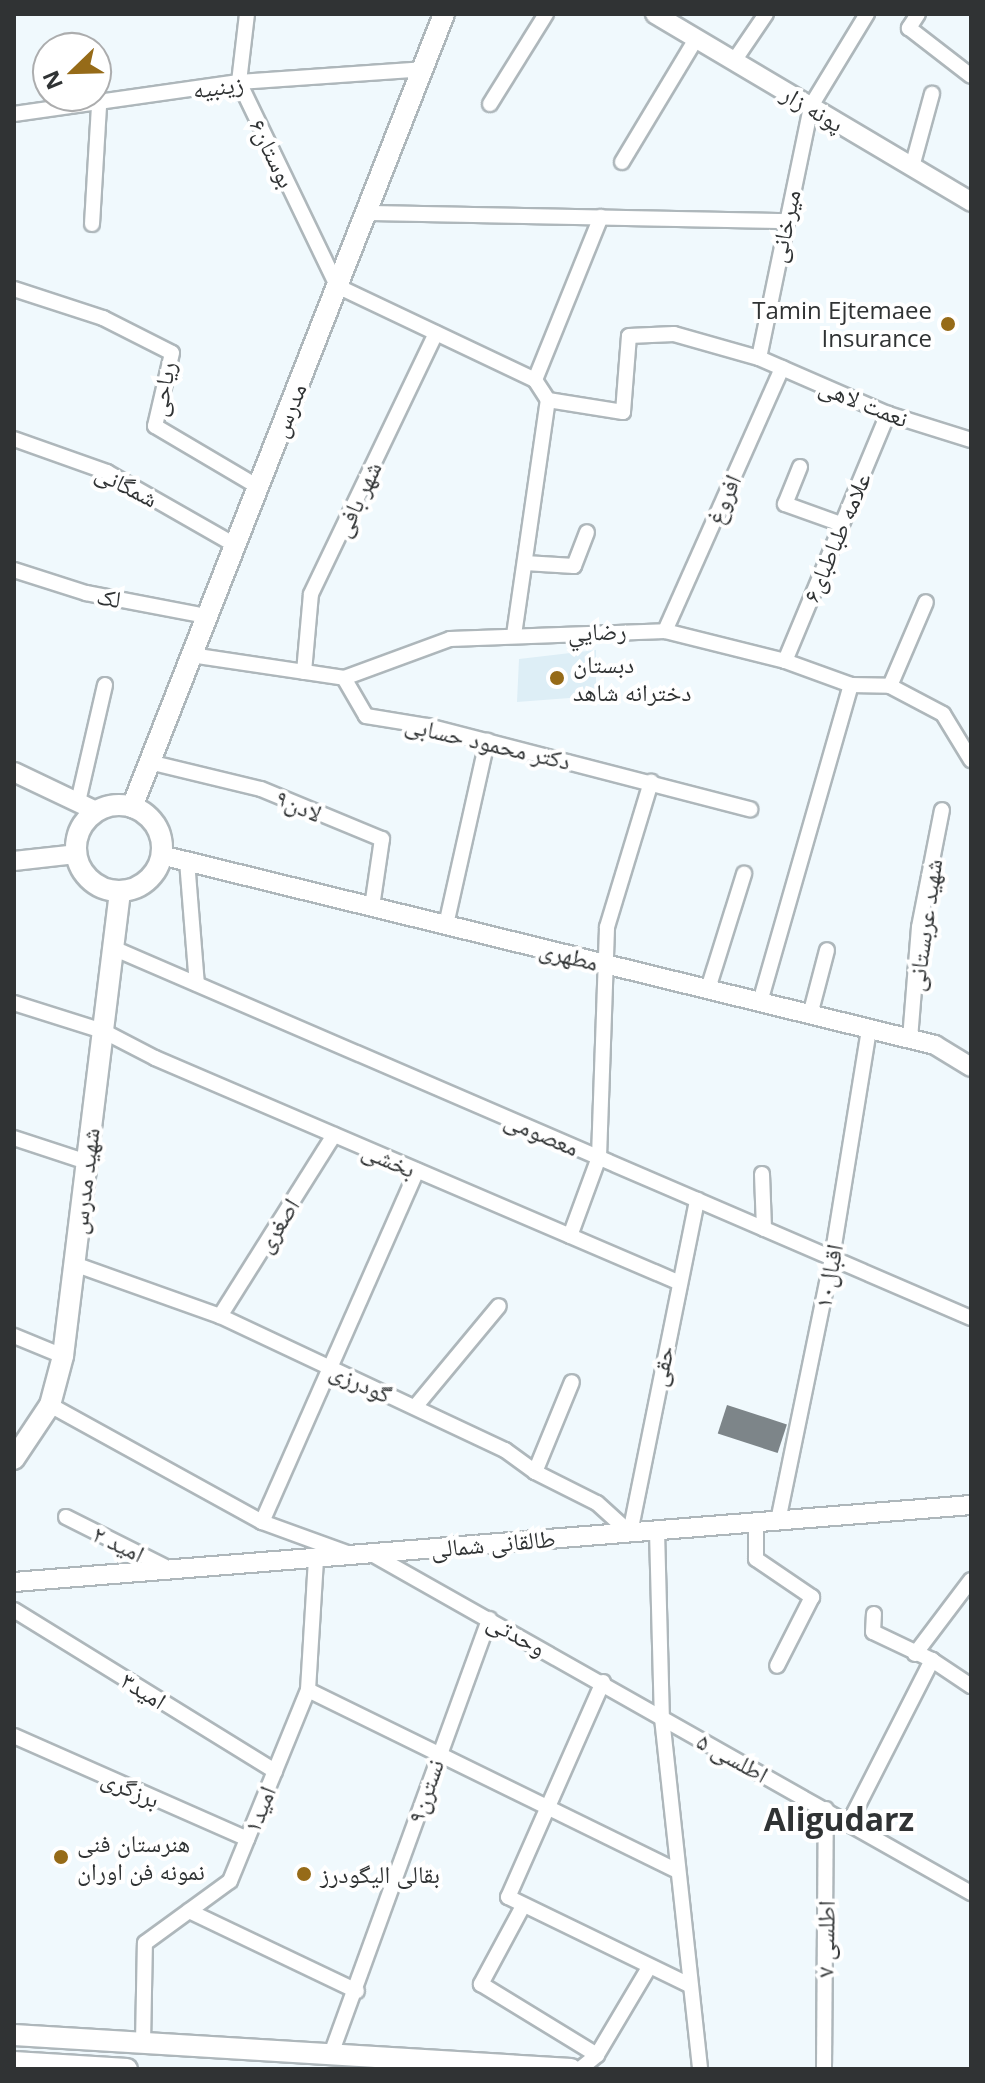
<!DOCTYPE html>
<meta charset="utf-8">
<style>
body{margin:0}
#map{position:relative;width:985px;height:2083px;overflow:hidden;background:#f0f9fd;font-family:"Open Sans","Noto Naskh Arabic",sans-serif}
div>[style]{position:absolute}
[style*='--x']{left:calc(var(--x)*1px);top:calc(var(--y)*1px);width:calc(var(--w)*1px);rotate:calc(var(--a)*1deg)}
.built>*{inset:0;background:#ddeef6}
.building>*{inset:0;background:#7d8589;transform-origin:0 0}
.roads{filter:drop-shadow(2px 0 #aeb7bb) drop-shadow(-2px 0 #aeb7bb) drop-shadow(0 2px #aeb7bb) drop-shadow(0 -2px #aeb7bb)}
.minor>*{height:14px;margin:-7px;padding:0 7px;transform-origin:7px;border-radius:7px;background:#fff}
.tertiary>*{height:18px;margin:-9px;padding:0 9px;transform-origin:9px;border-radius:9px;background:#fff}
.secondary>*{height:20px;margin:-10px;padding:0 10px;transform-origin:10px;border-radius:10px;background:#fff}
.secondary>.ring{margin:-10px;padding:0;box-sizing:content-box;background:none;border:20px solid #fff;border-radius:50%}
.dots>*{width:22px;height:22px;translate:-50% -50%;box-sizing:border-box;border:4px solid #fff;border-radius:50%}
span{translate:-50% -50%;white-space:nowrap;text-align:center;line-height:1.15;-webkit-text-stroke:8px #fff;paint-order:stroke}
.street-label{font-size:24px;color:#303334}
.poi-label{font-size:24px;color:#303334}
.right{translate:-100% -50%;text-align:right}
.left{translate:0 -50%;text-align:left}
.district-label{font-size:32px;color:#303334;font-weight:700}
.frame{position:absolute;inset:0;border:16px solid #303334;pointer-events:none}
.north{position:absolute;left:32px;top:32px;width:80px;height:80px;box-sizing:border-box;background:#fff;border:2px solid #acadae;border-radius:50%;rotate:247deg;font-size:22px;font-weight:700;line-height:32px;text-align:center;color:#303334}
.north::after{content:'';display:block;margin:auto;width:28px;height:36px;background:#966b18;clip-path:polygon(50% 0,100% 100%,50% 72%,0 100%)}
</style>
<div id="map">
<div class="built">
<div style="clip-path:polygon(596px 650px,596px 696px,517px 702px,519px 659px)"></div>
</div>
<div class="building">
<div style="left:727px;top:1405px;width:63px;height:30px;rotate:18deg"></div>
</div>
<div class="roads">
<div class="minor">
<div style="--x:247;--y:14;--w:68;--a:96.7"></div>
<div style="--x:239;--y:82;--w:226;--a:64.3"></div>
<div style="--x:337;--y:286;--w:219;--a:25.4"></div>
<div style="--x:535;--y:380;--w:24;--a:57"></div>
<div style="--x:548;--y:400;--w:76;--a:9.1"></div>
<div style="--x:623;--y:412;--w:76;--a:-85.5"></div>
<div style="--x:629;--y:336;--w:45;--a:-2.5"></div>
<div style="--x:674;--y:334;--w:88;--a:15.8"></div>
<div style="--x:759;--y:358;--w:257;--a:-78.3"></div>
<div style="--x:811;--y:106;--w:108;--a:-58.7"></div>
<div style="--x:918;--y:14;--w:17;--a:123"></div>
<div style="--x:909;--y:28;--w:78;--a:37.7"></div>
<div style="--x:734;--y:61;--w:57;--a:-55.8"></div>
<div style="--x:490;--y:104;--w:106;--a:-58.1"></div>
<div style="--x:14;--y:114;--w:227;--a:-8.1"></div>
<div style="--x:239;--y:82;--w:184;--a:-4"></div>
<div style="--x:622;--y:162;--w:144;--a:-59"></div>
<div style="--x:912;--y:167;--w:76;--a:-74.7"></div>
<div style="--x:366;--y:213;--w:418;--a:1.1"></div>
<div style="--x:92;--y:224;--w:119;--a:-86.6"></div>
<div style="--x:14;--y:289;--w:94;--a:18"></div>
<div style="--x:103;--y:318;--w:77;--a:26.9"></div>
<div style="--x:172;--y:353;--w:75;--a:103.1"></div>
<div style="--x:155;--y:426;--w:120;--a:30.6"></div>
<div style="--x:759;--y:358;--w:141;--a:23.5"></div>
<div style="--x:888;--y:414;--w:87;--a:17.4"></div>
<div style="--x:535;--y:380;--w:176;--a:-68"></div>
<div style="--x:14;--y:439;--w:99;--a:19.5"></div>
<div style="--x:107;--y:472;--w:147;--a:29.7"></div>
<div style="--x:800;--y:467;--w:40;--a:112"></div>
<div style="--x:785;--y:504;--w:59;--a:19.7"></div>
<div style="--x:525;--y:563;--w:49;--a:3.5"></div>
<div style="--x:574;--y:566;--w:36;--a:-69"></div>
<div style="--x:14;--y:570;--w:76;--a:17.7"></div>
<div style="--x:86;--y:593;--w:123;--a:10.8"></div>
<div style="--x:665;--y:631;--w:288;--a:-66"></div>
<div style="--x:514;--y:635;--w:237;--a:-81.8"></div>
<div style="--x:191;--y:655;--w:155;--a:8.5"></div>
<div style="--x:344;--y:678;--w:113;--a:-20.2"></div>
<div style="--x:450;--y:639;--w:215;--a:-2.1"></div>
<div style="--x:665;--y:631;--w:124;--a:14"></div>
<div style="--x:785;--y:661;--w:70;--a:20"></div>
<div style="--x:851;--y:685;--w:39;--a:1"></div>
<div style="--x:890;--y:686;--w:60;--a:27.8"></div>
<div style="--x:943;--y:714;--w:54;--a:58.7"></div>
<div style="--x:785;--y:661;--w:268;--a:-67.4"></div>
<div style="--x:304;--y:672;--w:78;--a:-84.9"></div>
<div style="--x:311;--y:594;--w:289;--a:-64.4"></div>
<div style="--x:344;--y:678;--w:44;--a:59.9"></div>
<div style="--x:366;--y:716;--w:63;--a:9.2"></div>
<div style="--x:428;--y:726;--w:333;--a:14.5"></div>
<div style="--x:890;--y:686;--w:91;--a:-66.8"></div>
<div style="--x:149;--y:762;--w:115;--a:13.6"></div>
<div style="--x:261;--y:789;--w:131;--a:22.5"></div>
<div style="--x:382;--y:839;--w:69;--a:98.4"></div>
<div style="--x:78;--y:802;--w:120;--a:-77"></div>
<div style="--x:187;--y:861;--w:123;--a:85.4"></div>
<div style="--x:446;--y:925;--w:189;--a:-77.4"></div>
<div style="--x:113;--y:948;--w:934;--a:23.33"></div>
<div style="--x:708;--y:989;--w:121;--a:-72.6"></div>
<div style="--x:760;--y:1002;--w:330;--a:-74"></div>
<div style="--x:14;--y:1003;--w:93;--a:17.5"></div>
<div style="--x:103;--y:1031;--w:59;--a:27.4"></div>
<div style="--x:155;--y:1058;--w:569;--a:23.19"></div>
<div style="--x:810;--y:1015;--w:67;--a:-75.3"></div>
<div style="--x:910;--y:1039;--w:112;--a:-85.4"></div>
<div style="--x:919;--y:927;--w:119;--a:-78.9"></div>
<div style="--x:14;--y:1138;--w:77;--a:18.2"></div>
<div style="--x:762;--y:1174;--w:55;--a:87.9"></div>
<div style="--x:570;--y:1236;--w:84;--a:-69.8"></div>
<div style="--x:599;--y:1157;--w:230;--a:-88"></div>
<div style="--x:607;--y:927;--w:152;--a:-73.1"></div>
<div style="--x:74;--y:1264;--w:155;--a:19.6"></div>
<div style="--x:220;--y:1316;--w:315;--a:25.2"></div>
<div style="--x:505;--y:1450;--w:37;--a:36"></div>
<div style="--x:535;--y:1472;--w:69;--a:26.6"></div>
<div style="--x:597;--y:1503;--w:45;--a:42.3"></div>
<div style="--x:220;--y:1316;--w:214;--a:-57.8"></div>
<div style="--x:14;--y:1336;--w:53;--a:22.2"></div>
<div style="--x:50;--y:1405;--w:242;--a:28.9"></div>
<div style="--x:262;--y:1522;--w:94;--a:20"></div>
<div style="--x:415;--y:1407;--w:131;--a:-50.3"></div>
<div style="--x:535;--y:1472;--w:97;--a:-67.7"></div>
<div style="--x:66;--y:1517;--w:116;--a:26.6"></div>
<div style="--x:778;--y:1521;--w:268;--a:-78.4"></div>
<div style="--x:832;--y:1258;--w:232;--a:-80.8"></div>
<div style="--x:262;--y:1522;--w:384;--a:-66.2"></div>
<div style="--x:756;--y:1522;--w:37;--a:90"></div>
<div style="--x:756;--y:1559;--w:68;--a:34.2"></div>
<div style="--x:812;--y:1597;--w:77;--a:116.9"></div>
<div style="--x:657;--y:1531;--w:187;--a:88.5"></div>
<div style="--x:662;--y:1718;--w:353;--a:83.8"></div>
<div style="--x:630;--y:1533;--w:340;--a:-78.6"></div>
<div style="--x:370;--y:1553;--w:691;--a:29.5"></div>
<div style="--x:14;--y:1610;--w:307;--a:31.7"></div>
<div style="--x:915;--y:1654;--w:93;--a:-52.9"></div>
<div style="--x:932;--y:1660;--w:47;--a:33.7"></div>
<div style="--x:603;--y:1682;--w:235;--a:113.8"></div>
<div style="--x:508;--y:1897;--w:203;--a:25.9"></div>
<div style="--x:308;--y:1690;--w:412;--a:26.1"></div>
<div style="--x:14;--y:1736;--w:255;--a:23.8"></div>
<div style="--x:850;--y:1821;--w:181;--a:-63"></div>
<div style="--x:932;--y:1660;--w:65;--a:-154.6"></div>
<div style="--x:873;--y:1632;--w:18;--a:-87"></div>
<div style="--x:523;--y:1906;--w:89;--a:118.3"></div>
<div style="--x:481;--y:1984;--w:136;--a:31.5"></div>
<div style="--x:189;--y:1911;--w:186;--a:25.5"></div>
<div style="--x:143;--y:2043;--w:100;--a:-88.9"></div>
<div style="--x:145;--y:1943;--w:105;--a:-36.1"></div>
<div style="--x:230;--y:1881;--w:206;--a:-67.8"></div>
<div style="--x:308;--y:1690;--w:132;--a:-86.5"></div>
<div style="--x:331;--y:2054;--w:463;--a:-70"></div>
<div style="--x:580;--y:2069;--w:22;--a:-39"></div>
<div style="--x:597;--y:2055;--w:100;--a:-59.3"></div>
<div style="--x:824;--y:2069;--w:260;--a:-89.6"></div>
</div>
<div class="tertiary">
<div style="--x:655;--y:14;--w:368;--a:30.7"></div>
<div style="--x:14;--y:772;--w:91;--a:25.4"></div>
<div style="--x:161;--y:855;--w:797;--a:13.79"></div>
<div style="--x:935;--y:1045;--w:42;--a:31.4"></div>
<div style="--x:14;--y:861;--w:62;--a:-6.4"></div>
<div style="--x:14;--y:1582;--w:960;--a:-4.6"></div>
</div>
<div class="secondary">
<div class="ring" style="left:76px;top:805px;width:66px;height:66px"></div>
<div style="--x:132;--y:807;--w:852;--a:-68.52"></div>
<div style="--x:14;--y:1459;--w:65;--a:-56.3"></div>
<div style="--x:50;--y:1405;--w:51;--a:-75.1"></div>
<div style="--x:63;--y:1356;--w:467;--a:-83"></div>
<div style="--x:14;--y:2035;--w:558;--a:3.49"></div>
<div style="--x:14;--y:2062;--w:113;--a:3.5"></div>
</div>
</div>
<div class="dots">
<div style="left:948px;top:324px;background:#966b18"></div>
<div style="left:557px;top:678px;background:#966b18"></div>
<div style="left:61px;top:1857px;background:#966b18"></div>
<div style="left:304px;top:1874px;background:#966b18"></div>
</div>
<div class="street-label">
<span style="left:218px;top:86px;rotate:-8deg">زینبیه</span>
<span style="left:813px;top:108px;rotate:31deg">پونه زار</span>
<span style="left:273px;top:153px;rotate:64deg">بوستان۶</span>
<span style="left:784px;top:226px;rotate:-78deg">میرخانی</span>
<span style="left:162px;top:389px;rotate:-80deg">ریاحی</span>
<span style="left:864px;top:402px;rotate:22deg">نعمت لاهی</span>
<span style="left:288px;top:410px;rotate:-68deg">مدرس</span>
<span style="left:127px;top:485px;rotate:27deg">شمگانی</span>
<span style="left:357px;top:499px;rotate:-65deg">شهر بافی</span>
<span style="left:723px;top:499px;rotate:-66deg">افروغ</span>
<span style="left:836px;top:537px;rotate:-67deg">علامه طباطبای۶</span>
<span style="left:109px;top:597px;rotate:11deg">لک</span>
<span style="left:597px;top:631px;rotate:-2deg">رضایي</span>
<span style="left:488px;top:742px;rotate:13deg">دکتر محمود حسابی</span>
<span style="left:299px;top:805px;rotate:23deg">لادن۹</span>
<span style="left:924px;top:925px;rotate:-82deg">شهید عربستانی</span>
<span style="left:569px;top:955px;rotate:14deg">مطهری</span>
<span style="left:542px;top:1133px;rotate:23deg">معصومی</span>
<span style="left:389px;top:1159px;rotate:23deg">بخشی</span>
<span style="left:84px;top:1181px;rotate:-83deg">شهید مدرس</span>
<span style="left:277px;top:1225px;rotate:-58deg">اصغری</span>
<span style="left:828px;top:1276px;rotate:-79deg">اقبال۱۰</span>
<span style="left:661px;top:1366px;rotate:-79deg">حقی</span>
<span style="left:361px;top:1382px;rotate:25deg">گودرزی</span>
<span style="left:119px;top:1543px;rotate:26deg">امید ۲</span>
<span style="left:493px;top:1543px;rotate:-5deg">طالقانی شمالی</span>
<span style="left:517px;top:1634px;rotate:29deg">وحدتی</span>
<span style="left:144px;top:1690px;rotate:32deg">امید۳</span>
<span style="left:733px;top:1757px;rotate:29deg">اطلسی ۵</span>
<span style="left:131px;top:1788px;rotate:24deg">برزگری</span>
<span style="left:425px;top:1791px;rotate:-71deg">نسترن۹</span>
<span style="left:259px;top:1809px;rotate:-68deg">امید۱</span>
<span style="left:825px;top:1939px;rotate:-89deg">اطلسی ۷</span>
</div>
<div class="poi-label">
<span class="right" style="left:932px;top:324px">Tamin Ejtemaee<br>Insurance</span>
<span class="left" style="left:573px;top:678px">دبستان<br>دخترانه شاهد</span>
<span class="left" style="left:77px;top:1857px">هنرستان فنی<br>نمونه فن اوران</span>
<span class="left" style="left:320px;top:1874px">بقالی الیگودرز</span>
</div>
<div class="district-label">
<span style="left:839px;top:1819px">Aligudarz</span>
</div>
<div class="frame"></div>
<div class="north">N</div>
</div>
